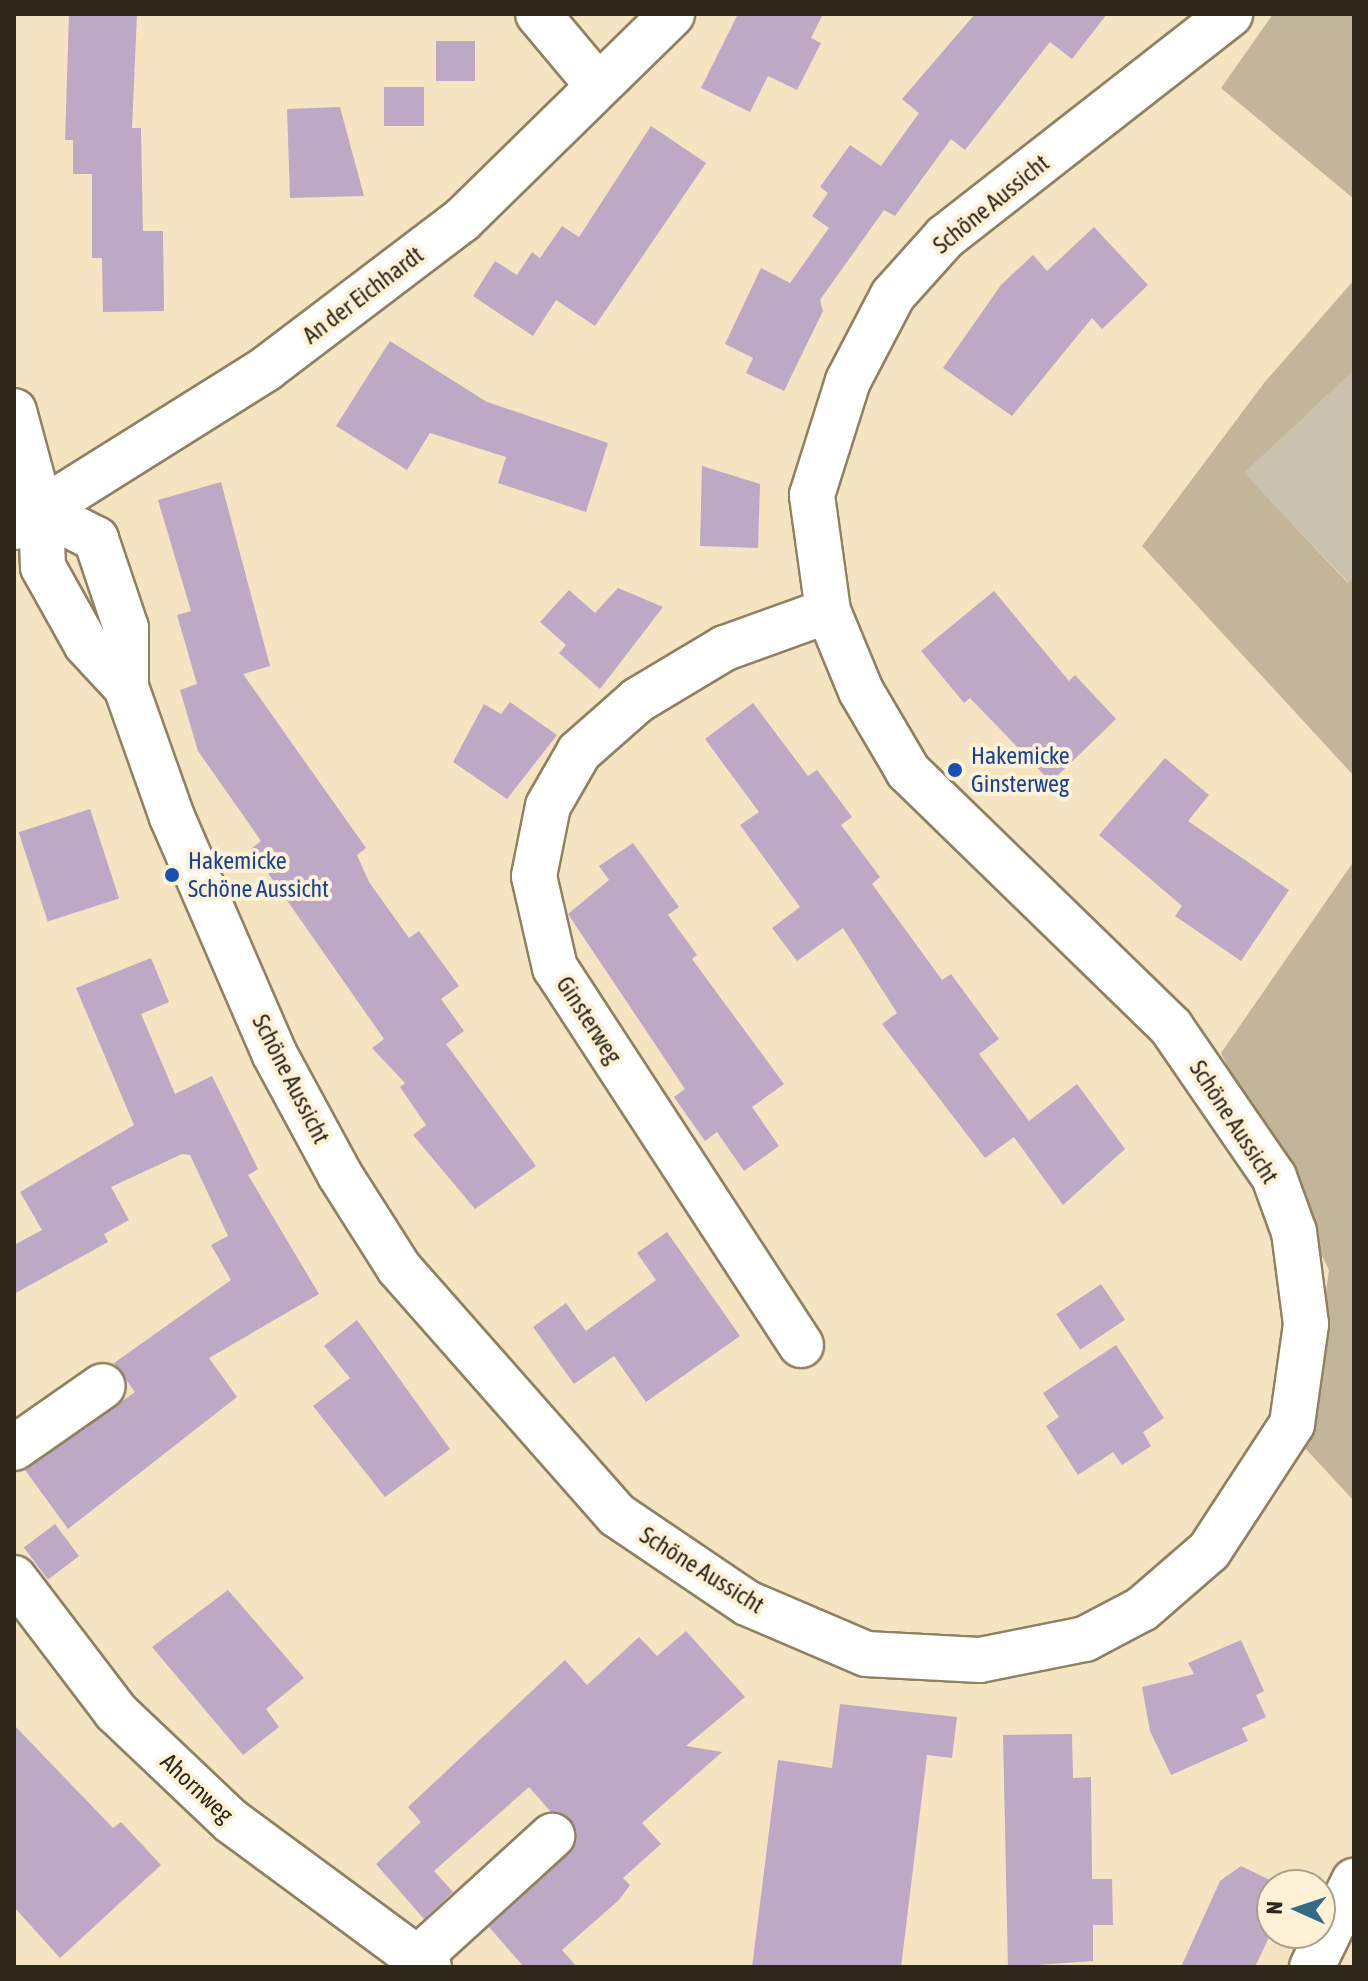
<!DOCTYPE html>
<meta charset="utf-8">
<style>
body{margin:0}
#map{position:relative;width:1368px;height:1981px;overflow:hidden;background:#f4e4c2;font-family:"Asap Condensed",sans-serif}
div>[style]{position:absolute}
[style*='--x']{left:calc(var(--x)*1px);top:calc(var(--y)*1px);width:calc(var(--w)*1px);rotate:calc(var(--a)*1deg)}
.green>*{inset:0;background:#cac1ae}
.forest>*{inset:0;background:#c2b599}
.building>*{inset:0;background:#bda9c6;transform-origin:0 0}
.roads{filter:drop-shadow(2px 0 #8f8162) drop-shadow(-2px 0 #8f8162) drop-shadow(0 2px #8f8162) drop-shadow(0 -2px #8f8162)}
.street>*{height:44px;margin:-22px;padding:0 22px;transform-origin:22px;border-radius:22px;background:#fff}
.dots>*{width:22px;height:22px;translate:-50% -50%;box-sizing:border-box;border:4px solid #fef1d6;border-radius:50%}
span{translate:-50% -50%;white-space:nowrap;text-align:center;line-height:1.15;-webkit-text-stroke:8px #fef1d6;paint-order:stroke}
.street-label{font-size:24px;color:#2e281b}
.transit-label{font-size:24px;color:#164399}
.left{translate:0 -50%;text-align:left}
.frame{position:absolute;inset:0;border:16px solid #2e281b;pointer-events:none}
.north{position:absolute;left:1256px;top:1869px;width:80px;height:80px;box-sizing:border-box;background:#fef1d6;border:2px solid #aba18b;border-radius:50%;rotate:273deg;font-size:22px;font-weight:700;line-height:32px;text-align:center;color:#2e281b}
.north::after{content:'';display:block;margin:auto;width:28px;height:36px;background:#326d85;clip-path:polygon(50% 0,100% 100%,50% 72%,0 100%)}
</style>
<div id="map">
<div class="green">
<div style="clip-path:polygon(1354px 370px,1354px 579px,1349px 583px,1243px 473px)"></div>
</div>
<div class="forest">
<div style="clip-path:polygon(1273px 14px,1354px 14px,1354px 199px,1221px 88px)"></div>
<div style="clip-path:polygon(1354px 280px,1354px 370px,1244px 473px,1348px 583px,1354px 579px,1354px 776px,1142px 546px,1264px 383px)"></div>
<div style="clip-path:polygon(1354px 861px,1354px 1501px,1304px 1447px,1329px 1270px,1221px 1053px)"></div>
</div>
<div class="building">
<div style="clip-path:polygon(69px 14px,137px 14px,132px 128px,141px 128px,143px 231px,163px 231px,164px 311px,103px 312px,102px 258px,92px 258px,92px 174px,73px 174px,73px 140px,65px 140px)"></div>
<div style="clip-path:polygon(738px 14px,823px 14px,811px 38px,821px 43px,797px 90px,768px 76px,750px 112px,701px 88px)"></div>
<div style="clip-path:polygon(975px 14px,1107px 14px,1072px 59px,1050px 42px,965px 150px,951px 139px,895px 216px,884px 210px,820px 300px,823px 311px,784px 391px,746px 373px,753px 358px,725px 344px,761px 268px,790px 283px,829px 228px,812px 216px,828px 193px,820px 187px,850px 145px,881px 166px,919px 113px,902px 99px)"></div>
<div style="left:436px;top:41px;width:39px;height:40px"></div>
<div style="left:424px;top:87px;width:39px;height:40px;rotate:90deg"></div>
<div style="clip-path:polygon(340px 107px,364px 196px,290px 198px,287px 109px)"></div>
<div style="clip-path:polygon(651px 126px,706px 163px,595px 326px,556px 300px,533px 336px,473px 296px,495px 261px,517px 275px,532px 252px,540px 258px,562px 226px,579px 237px)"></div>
<div style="clip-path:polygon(1094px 227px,1148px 285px,1102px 329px,1092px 318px,1012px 416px,943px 368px,1001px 285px,1033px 255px,1047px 271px)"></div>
<div style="clip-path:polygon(390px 341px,487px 402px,608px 443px,586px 512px,498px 483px,506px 457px,430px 433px,407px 470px,336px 426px)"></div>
<div style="clip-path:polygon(702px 466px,760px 484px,758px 548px,700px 546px)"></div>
<div style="clip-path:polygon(221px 482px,270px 666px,243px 674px,366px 848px,357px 855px,369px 882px,409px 938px,419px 931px,459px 986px,441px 999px,464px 1031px,446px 1044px,536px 1166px,475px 1209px,413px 1135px,426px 1125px,400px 1087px,405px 1083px,372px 1048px,384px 1039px,251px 849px,261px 841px,198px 751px,180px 690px,197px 684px,177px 615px,191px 611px,158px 500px)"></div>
<div style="clip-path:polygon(618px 588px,663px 607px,600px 689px,559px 653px,566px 645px,540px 622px,569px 590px,595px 613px)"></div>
<div style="clip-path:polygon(994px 591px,1069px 681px,1075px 675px,1116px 719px,1051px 782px,970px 698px,964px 703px,921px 651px)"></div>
<div style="clip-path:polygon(510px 702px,557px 735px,507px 799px,453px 762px,484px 704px,501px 714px)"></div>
<div style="clip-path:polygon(753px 703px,808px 776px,817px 770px,852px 817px,841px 825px,880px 877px,872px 884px,942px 980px,951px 974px,999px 1039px,979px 1054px,1029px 1121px,1077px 1084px,1125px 1149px,1063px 1205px,1014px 1137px,985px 1158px,882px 1024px,897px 1013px,843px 928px,797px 961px,772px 928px,800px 907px,740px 825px,759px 812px,705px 739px)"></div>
<div style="clip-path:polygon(1165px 758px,1209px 795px,1188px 821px,1289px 890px,1241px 961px,1175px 916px,1182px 906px,1099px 835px)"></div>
<div style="left:90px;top:809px;width:94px;height:75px;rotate:72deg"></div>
<div style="clip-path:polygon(633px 843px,679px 907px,668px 915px,697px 955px,692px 959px,784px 1084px,752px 1107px,779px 1146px,744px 1171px,717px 1132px,705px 1141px,674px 1097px,685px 1089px,568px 914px,609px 880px,599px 866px)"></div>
<div style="clip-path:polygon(151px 958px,169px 1002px,141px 1014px,175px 1094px,212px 1076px,258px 1169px,248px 1175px,319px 1294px,209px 1358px,237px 1397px,68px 1529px,25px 1470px,135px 1392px,114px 1363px,231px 1280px,211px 1245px,228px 1236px,190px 1155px,182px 1154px,111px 1187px,129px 1220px,104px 1234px,108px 1242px,14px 1294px,14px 1245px,42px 1230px,20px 1192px,134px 1125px,76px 988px)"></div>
<div style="clip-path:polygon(667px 1232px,740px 1336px,646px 1402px,614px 1356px,574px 1384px,533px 1327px,566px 1303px,586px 1331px,656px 1280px,637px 1253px)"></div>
<div style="left:1101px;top:1284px;width:43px;height:54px;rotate:56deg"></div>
<div style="clip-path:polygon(357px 1320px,450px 1449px,385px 1497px,313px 1406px,350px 1378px,324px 1346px)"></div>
<div style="clip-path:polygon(1116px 1345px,1164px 1418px,1143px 1432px,1151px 1446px,1122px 1465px,1113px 1452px,1078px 1475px,1046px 1426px,1059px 1417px,1043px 1393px)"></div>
<div style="left:55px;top:1524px;width:40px;height:39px;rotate:53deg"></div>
<div style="clip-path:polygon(228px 1590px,304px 1678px,266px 1709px,279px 1727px,243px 1755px,152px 1647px)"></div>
<div style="clip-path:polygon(686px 1631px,745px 1697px,686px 1746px,722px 1752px,642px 1823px,661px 1844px,623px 1878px,630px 1885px,619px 1900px,562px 1950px,577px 1967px,524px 1967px,489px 1927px,576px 1843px,571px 1820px,551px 1812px,529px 1787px,434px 1871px,453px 1892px,424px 1919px,376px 1864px,421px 1822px,408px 1807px,565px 1660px,587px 1685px,639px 1637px,657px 1656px)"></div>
<div style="clip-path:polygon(1241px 1640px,1264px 1691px,1256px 1695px,1266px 1717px,1242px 1728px,1248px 1741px,1171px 1775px,1150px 1731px,1142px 1687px,1194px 1674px,1188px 1663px)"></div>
<div style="clip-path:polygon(840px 1704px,957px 1717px,952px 1758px,927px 1755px,901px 1967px,752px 1967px,778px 1760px,832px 1768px)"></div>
<div style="clip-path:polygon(14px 1725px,113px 1828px,121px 1822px,161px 1865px,60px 1958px,14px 1907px)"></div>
<div style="clip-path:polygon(1072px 1734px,1073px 1778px,1091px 1777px,1092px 1879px,1112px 1879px,1113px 1925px,1093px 1925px,1093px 1961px,1008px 1967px,1003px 1735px)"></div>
<div style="clip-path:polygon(1241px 1866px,1272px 1881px,1272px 1931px,1255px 1967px,1181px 1967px,1220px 1881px)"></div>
</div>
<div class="roads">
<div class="street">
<div style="--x:538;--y:14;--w:89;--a:50"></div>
<div style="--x:14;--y:411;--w:104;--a:74.9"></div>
<div style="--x:41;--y:511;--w:56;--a:88"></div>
<div style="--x:43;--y:567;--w:88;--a:60.8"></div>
<div style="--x:86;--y:644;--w:59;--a:47.1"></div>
<div style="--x:41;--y:511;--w:62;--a:27"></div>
<div style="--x:96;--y:539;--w:94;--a:71.4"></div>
<div style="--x:126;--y:628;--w:59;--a:90"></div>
<div style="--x:126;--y:687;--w:138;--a:70.5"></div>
<div style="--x:172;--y:817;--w:257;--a:66.6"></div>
<div style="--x:274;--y:1053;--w:139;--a:61.6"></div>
<div style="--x:340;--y:1175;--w:110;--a:57.6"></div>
<div style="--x:399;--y:1268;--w:329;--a:48.6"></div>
<div style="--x:617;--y:1515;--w:157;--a:34.1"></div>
<div style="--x:747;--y:1603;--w:129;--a:23.2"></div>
<div style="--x:866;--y:1654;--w:114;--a:3"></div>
<div style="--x:980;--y:1660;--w:107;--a:-11.3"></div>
<div style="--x:1085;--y:1639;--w:64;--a:-27.8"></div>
<div style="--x:1142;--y:1609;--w:89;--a:-40.9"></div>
<div style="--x:1209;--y:1551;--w:152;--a:-56.8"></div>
<div style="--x:1292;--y:1424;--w:101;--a:-82"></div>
<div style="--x:1306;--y:1324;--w:93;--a:-97.4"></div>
<div style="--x:1294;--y:1232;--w:59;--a:-110"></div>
<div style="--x:1274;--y:1177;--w:182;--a:-124.5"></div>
<div style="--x:1171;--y:1027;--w:367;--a:-135.8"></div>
<div style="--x:908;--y:771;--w:93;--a:-120.4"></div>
<div style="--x:861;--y:691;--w:87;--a:-112.4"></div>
<div style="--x:828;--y:611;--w:117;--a:-97.9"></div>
<div style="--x:812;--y:495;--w:120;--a:-72.5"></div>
<div style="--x:848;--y:381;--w:97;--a:-62.4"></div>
<div style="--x:893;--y:295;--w:78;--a:-48.1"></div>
<div style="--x:945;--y:237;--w:362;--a:-38"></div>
<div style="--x:14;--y:527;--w:299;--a:-32.1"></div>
<div style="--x:267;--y:368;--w:245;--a:-37.2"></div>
<div style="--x:462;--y:220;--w:294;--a:-44.4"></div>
<div style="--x:801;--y:1345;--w:450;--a:-123.1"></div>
<div style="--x:555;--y:968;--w:94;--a:-102.9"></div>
<div style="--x:534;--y:876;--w:71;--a:-78.7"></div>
<div style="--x:548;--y:806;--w:62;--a:-60.1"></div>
<div style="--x:579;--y:752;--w:79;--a:-41.4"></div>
<div style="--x:638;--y:700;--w:101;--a:-30.9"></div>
<div style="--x:725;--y:648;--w:109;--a:-19.8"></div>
<div style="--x:14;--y:1448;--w:108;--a:-34.9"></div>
<div style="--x:14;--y:1578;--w:168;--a:52.7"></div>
<div style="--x:116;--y:1712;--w:158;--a:43.5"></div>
<div style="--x:231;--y:1821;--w:246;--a:36.4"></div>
<div style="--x:417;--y:1959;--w:183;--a:-42.3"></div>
<div style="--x:1312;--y:1967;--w:96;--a:-64"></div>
</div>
</div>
<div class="dots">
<div style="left:955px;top:770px;background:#1a4fb4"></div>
<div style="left:172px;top:875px;background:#1a4fb4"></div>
</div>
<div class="street-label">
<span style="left:991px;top:204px;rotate:-39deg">Schöne Aussicht</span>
<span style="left:363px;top:295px;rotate:-37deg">An der Eichhardt</span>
<span style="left:589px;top:1020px;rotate:57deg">Ginsterweg</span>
<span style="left:291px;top:1079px;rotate:63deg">Schöne Aussicht</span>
<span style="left:1234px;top:1122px;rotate:57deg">Schöne Aussicht</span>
<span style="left:702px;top:1570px;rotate:32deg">Schöne Aussicht</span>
<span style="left:197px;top:1788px;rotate:43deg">Ahornweg</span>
</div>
<div class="transit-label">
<span class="left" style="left:971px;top:770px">Hakemicke<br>Ginsterweg</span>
<span class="left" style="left:188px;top:875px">Hakemicke<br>Schöne Aussicht</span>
</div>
<div class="frame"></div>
<div class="north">N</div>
</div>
